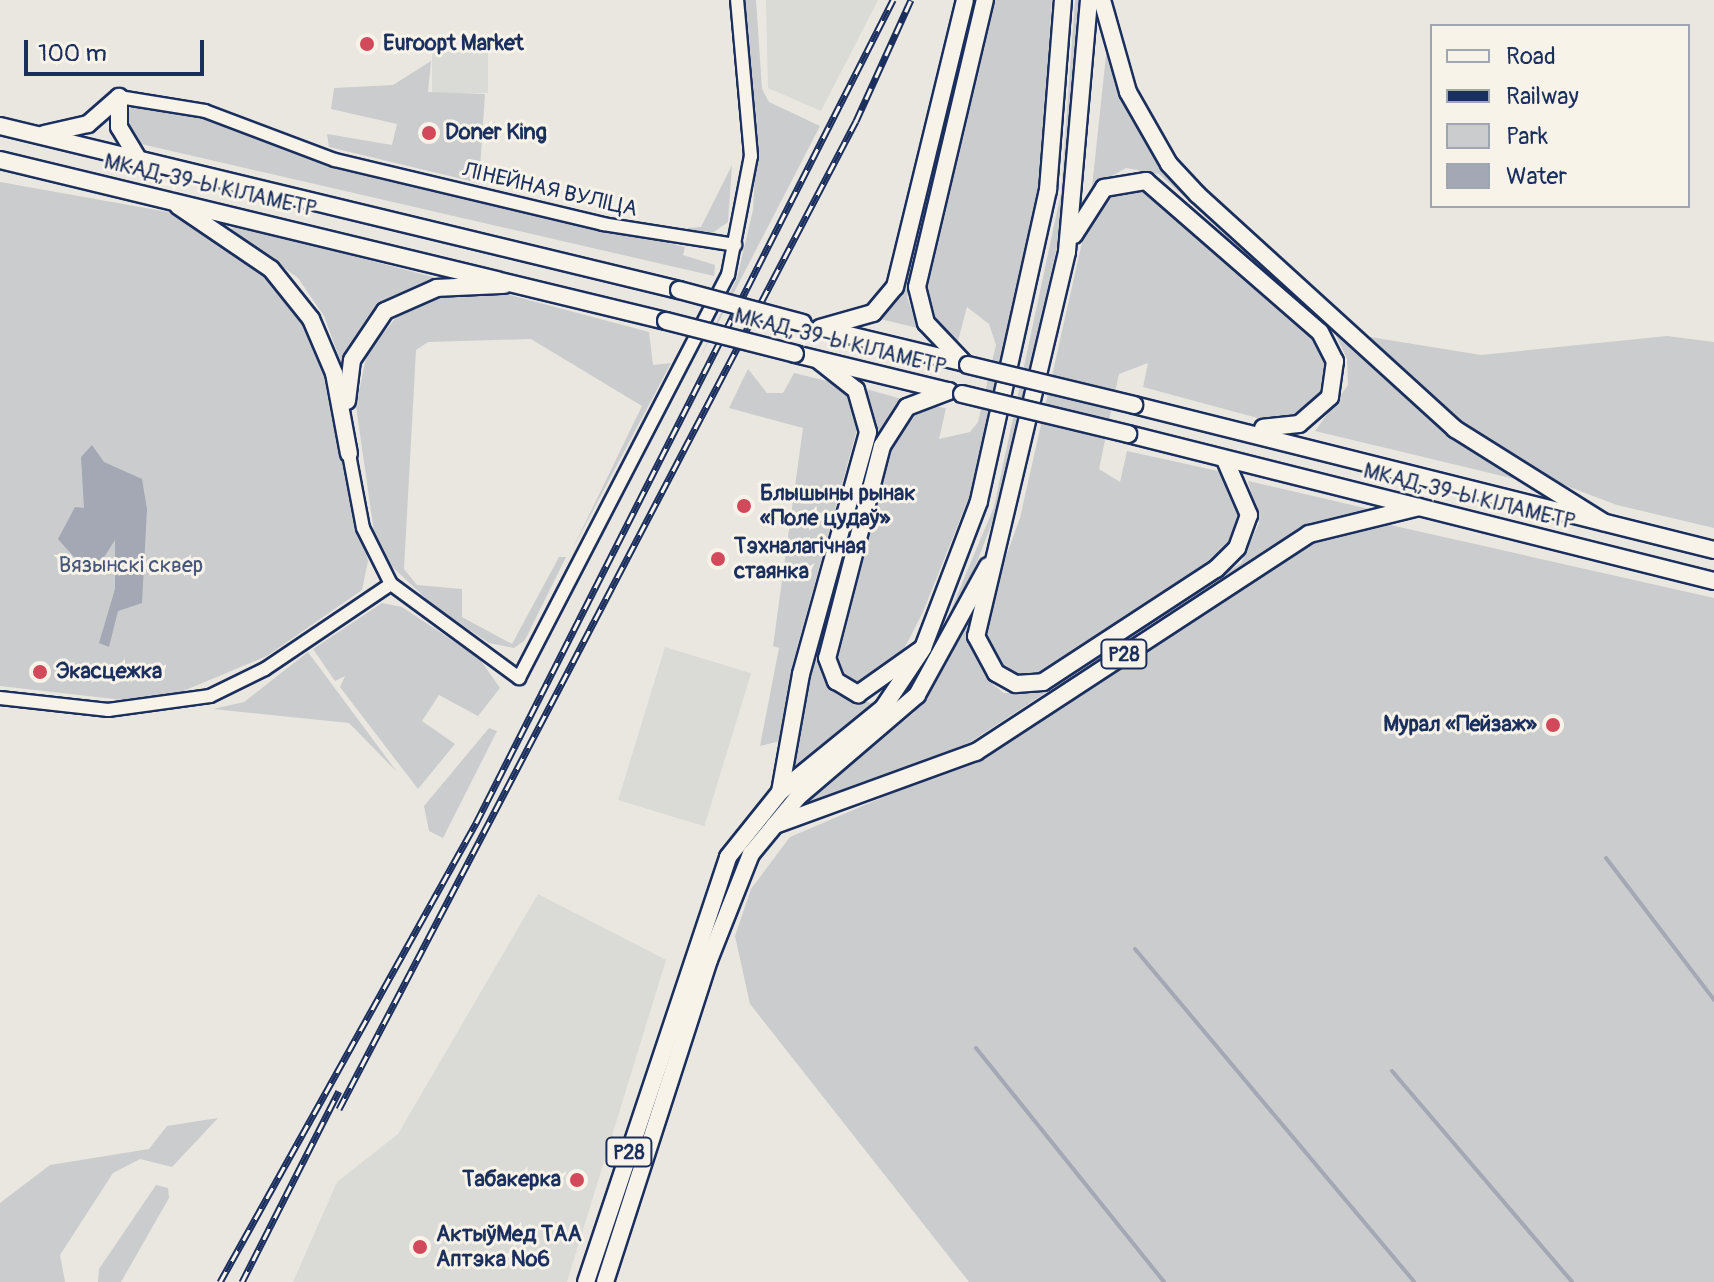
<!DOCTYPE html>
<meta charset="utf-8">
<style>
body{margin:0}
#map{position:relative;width:1714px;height:1282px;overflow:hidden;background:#eae7e0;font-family:Pangolin,sans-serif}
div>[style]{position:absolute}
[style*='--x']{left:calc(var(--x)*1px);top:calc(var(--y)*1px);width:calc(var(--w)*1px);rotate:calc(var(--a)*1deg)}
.built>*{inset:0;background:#dadad6;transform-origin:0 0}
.green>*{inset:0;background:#cbcccd}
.water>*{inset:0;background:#a3a8b4}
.stream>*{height:4px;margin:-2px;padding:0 2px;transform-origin:2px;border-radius:2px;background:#a3a8b4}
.roads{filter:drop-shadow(2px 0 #1b2f5e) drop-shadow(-2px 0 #1b2f5e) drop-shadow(0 2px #1b2f5e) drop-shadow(0 -2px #1b2f5e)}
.tertiary>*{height:12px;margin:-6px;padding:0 6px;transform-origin:6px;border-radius:6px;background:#f7f3e8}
.primary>*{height:16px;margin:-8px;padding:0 8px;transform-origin:8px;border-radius:8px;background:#f7f3e8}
.trunk>*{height:16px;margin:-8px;padding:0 8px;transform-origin:8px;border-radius:8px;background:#f7f3e8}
.rail>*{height:7px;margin-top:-3.5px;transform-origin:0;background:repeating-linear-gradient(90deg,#f7f3e8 0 12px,#1b2f5e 0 24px);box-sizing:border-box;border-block:2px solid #1b2f5e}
.bridges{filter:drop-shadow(2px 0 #1b2f5e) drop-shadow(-2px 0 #1b2f5e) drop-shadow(0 2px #1b2f5e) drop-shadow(0 -2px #1b2f5e)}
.trunk-bridge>*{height:16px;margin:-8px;padding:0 8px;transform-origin:8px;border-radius:8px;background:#f7f3e8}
.dots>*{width:22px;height:22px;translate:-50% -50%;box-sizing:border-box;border:4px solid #f7f3e8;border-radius:50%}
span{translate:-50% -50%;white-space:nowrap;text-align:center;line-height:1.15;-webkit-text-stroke:6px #f7f3e8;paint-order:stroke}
.shield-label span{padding:2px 6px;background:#f7f3e8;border:2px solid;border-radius:6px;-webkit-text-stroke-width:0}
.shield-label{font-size:20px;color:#1b2f5e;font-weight:700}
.poi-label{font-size:22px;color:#1b2f5e;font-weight:700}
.left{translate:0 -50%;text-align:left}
.right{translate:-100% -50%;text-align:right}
.street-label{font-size:22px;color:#1b2f5e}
.park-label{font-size:22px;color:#47567a}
.legend{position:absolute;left:1430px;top:24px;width:260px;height:184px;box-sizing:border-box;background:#f7f3e8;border:2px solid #9fa5b1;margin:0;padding:10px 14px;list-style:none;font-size:24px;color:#1b2f5e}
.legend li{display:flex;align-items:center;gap:16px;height:40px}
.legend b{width:40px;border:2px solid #9fa5b1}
.scale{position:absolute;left:24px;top:40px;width:180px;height:36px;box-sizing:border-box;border:4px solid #1b2f5e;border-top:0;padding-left:10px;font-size:24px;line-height:28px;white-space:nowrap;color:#1b2f5e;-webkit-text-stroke:6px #f7f3e8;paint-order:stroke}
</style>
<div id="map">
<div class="built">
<div style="clip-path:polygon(766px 0,878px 0,821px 111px,768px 88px)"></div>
<div style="left:432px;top:52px;width:56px;height:41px"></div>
<div style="left:665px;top:647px;width:90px;height:160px;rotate:17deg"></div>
<div style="clip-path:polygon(538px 894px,666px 960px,567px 1282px,293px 1282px,337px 1182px,398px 1134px)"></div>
</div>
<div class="green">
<div style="clip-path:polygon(742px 0,756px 0,762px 89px,769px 102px,820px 126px,700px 358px,737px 278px,753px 210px,757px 138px)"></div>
<div style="clip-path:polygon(975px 0,907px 297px,918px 328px,880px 319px,909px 274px)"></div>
<div style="clip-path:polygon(993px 0,1052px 0,1038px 215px,983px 462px,923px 612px,896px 665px,867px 685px,848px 687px,832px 664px,887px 445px,897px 422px,925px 405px,946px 408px,939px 439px,970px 432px,978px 422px,996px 345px,989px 324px,967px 307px,958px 341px,944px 334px,924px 294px)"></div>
<div style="clip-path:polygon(1075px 0,1082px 0,1063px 219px,1003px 494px,964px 596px,910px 691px,887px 714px,939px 638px,994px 507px,1061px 193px)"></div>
<div style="clip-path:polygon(1107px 46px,1141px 131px,1467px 444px,1515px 479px,1315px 431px,1348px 385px,1347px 359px,1334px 331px,1159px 174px,1126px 168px,1092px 187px)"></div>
<div style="clip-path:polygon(431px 61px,428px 92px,485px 94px,479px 183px,329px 147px,327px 134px,392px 145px,397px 124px,331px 109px,334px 88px,393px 85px)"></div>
<div style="clip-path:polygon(132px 106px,175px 108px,329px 164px,685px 247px,683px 255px,715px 265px,714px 276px,141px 144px,124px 117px)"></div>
<div style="clip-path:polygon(732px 165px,728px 222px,711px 234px,693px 233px,687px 228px,701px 227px)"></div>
<div style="clip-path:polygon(0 182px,168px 212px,268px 275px,298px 309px,324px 358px,368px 561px,362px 590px,267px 656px,181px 692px,123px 700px,0 686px)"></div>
<div style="clip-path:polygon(1141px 186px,1330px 348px,1331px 392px,1296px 420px,1265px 420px,1143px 387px,1148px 363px,1119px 374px,1099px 469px,1120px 482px,1127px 451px,1218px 471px,1241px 515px,1232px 545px,1036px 679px,1010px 675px,991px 659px,984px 617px,1020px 518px,1085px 229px,1105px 194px)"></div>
<div style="clip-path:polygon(236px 225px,433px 277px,434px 282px,383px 304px,341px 362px,324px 316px,298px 278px,231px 229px)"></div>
<div style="clip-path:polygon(495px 291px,649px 332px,653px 365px,671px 363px,572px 550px,642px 406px,531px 339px,428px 342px,416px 350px,404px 569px,417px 585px,462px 589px,462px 617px,512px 644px,559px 557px,566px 557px,525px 640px,514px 648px,489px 643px,434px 606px,387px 562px,375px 539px,356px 406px,367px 353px,398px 315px,452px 292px)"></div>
<div style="clip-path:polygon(1667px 336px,1714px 342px,1714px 528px,1617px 505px,1540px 476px,1450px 412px,1370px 337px,1481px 355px)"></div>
<div style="clip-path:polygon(748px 369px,767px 393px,783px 393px,794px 373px,831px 382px,852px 400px,859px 422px,793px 663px,780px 741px,760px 746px,779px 648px,773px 646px,803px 428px,729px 408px)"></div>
<div style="clip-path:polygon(866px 389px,902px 399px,879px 434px,820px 665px,837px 695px,876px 704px,792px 776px,806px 678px,874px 429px)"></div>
<div style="clip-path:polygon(1248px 481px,1369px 509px,1271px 546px,964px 746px,808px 806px,806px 799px,914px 713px,966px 626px,992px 684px,1004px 693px,1029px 693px,1058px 685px,1241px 563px,1259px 523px)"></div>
<div style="clip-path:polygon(1377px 522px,1714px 598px,1714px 1282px,969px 1282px,750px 1004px,735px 936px,751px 889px,790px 837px,982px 755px,1314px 539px)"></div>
<div style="clip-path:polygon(382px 603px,402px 607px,479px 658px,500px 688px,478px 716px,439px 695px,422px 721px,455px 744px,418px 789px,340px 687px,345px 676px,335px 681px,313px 649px)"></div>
<div style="clip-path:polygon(308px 652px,397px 772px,349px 723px,213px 709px,244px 702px)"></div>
<div style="clip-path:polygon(489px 728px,497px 731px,443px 838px,429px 831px,424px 806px)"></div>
<div style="clip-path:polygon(218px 1118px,172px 1167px,140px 1159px,113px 1173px,60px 1255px,65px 1282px,0 1282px,0 1203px,50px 1165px,149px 1149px,167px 1126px)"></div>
<div style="clip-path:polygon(156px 1185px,168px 1188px,169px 1198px,121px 1282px,98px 1282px,99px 1269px)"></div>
</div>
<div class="water">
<div style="clip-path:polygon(92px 445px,104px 462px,142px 479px,147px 509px,142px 603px,118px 611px,109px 647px,99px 643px,115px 589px,115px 540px,103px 559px,81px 565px,58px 539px,75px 507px,84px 508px,81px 457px)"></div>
</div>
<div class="stream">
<div style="--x:1606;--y:858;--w:178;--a:52.7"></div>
<div style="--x:1135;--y:949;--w:434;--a:50"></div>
<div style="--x:976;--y:1048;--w:300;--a:51.2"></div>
<div style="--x:1392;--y:1071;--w:277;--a:49.5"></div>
</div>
<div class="roads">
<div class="tertiary">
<div style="--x:119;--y:97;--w:87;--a:9.2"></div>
<div style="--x:205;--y:111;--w:139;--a:20.7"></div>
<div style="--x:335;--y:160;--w:276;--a:13.4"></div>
<div style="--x:603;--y:224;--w:134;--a:9"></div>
<div style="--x:349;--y:454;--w:75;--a:79.3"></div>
<div style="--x:363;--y:528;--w:63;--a:63.4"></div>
<div style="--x:391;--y:584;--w:159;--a:36.3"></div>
<div style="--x:519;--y:678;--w:454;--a:-62.6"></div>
<div style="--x:728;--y:275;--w:121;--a:-79.1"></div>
<div style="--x:751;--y:156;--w:157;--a:-95.1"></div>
<div style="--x:0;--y:698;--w:109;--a:6.3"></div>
<div style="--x:108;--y:710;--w:103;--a:-7.8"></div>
<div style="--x:210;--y:696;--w:61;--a:-26.1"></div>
<div style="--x:265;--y:669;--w:152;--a:-34"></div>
</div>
<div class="primary">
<div style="--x:775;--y:825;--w:214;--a:-20"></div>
<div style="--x:976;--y:752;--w:398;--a:-33.2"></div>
<div style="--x:1309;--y:534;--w:113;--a:-13.8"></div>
<div style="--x:586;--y:1282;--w:448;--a:-71.5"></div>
<div style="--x:728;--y:857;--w:83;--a:-51.3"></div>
<div style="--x:780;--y:792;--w:133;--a:-39.2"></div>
<div style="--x:883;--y:708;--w:70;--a:-56.1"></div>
<div style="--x:605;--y:1282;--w:338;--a:-72.1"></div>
<div style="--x:709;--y:960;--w:114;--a:-68.4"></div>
<div style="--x:751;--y:854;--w:74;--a:-50.5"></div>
<div style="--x:798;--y:797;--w:157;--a:-40.6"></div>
<div style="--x:917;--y:695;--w:147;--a:-61.2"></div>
</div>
<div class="trunk">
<div style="--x:1089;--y:0;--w:253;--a:95"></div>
<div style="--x:1067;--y:252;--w:395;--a:103.3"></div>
<div style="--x:976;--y:636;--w:42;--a:61.6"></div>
<div style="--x:996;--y:673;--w:23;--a:29"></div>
<div style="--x:1016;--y:684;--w:27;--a:-4"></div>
<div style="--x:1043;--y:682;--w:207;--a:-33.2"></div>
<div style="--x:1216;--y:569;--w:30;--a:-45"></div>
<div style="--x:1237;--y:548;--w:35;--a:-70"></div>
<div style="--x:1249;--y:515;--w:58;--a:-113.5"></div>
<div style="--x:1102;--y:0;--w:96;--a:74.2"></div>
<div style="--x:1128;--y:92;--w:83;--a:60.3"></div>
<div style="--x:1169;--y:164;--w:42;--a:46.9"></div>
<div style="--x:1198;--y:195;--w:348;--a:42.3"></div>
<div style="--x:1455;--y:429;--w:175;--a:32.1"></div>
<div style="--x:119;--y:97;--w:30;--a:90"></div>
<div style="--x:119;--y:127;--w:39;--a:59"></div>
<div style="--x:0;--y:126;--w:699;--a:13.58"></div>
<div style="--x:44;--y:134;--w:45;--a:-12.8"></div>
<div style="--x:88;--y:124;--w:41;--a:-41.1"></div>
<div style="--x:0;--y:160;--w:685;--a:13.59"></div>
<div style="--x:178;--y:206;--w:112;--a:34.1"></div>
<div style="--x:271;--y:269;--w:64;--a:51.3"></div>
<div style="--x:311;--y:319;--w:59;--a:66.9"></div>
<div style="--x:334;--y:373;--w:82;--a:79.5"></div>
<div style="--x:1074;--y:235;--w:56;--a:-57.4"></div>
<div style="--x:1104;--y:188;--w:43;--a:-9.5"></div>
<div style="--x:1146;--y:181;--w:230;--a:41"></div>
<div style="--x:1320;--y:332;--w:33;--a:63"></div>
<div style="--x:1335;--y:361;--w:36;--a:98"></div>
<div style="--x:1330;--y:397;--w:41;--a:138.9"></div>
<div style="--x:1299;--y:424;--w:36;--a:174"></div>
<div style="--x:820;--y:328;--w:55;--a:-15.8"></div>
<div style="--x:873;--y:313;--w:34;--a:-50"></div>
<div style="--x:895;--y:287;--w:295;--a:-76.3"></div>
<div style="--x:824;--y:329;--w:141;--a:13.5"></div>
<div style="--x:795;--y:354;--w:157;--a:13.6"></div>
<div style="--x:964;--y:363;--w:55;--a:-133.5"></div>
<div style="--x:926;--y:323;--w:37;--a:-104"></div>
<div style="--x:917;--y:287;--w:295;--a:-76.7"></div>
<div style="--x:949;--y:391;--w:45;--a:159.1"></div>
<div style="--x:907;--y:407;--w:46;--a:122.7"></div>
<div style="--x:882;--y:446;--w:219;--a:104.5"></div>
<div style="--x:827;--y:658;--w:25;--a:69"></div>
<div style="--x:836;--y:681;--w:26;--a:31"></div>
<div style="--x:858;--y:694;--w:80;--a:-35.3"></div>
<div style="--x:923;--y:648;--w:157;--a:-69.1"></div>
<div style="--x:979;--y:501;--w:319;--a:-77.5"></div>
<div style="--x:1048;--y:190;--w:191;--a:-85.5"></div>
<div style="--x:347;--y:401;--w:41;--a:-83"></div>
<div style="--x:352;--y:360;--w:59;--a:-56"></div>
<div style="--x:385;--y:311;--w:57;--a:-23.9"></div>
<div style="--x:437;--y:288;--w:67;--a:-2.6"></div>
<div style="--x:1134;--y:405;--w:598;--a:14.04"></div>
<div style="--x:1128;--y:434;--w:604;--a:14.08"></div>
<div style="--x:780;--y:792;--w:120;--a:-79.9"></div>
<div style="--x:801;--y:674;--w:251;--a:-74.5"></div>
<div style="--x:868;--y:432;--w:44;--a:-105.9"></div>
<div style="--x:856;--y:390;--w:48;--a:-141.7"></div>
</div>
</div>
<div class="rail">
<div style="--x:339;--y:1109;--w:1115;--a:-62.38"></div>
<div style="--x:856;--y:121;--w:133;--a:-65.6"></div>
<div style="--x:220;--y:1282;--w:526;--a:-60.85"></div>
<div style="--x:476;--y:823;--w:923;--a:-63.13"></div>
<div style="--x:242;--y:1282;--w:214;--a:-63.1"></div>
</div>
<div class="bridges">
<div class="trunk-bridge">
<div style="--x:679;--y:290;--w:128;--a:14.9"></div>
<div style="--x:666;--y:321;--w:133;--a:14.3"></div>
<div style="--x:968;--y:365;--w:171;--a:13.5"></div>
<div style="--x:962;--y:394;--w:171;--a:13.5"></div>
</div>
</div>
<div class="dots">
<div style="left:367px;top:44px;background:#d1495b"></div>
<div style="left:429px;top:133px;background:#d1495b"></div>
<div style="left:744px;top:506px;background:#d1495b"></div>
<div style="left:718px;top:559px;background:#d1495b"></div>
<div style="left:40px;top:672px;background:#d1495b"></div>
<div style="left:1553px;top:725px;background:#d1495b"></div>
<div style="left:577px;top:1180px;background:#d1495b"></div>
<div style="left:420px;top:1247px;background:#d1495b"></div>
</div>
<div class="shield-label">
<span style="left:1124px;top:654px">Р28</span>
<span style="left:629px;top:1152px">Р28</span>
</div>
<div class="poi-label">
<span class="left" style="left:383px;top:44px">Euroopt Market</span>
<span class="left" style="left:445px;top:133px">Doner King</span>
<span class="left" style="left:760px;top:506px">Блышыны рынак<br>«Поле цудаў»</span>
<span class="left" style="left:734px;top:559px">Тэхналагічная<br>стаянка</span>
<span class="left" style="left:56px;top:672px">Экасцежка</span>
<span class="right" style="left:1537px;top:725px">Мурал «Пейзаж»</span>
<span class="right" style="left:561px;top:1180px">Табакерка</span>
<span class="left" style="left:436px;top:1247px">АктыўМед ТАА<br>Аптэка №6</span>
</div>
<div class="street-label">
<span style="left:210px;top:186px;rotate:13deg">МКАД, 39-Ы КІЛАМЕТР</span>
<span style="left:550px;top:190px;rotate:13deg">ЛІНЕЙНАЯ ВУЛІЦА</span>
<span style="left:840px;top:342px;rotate:14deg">МКАД, 39-Ы КІЛАМЕТР</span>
<span style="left:1469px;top:497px;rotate:14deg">МКАД, 39-Ы КІЛАМЕТР</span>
</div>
<div class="park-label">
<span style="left:131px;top:566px">Вязынскі сквер</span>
</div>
<ul class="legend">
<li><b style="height:10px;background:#f7f3e8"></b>Road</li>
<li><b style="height:10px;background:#1b2f5e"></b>Railway</li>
<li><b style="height:22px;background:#cbcccd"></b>Park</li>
<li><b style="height:22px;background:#a3a8b4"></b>Water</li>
</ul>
<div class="scale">100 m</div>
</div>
